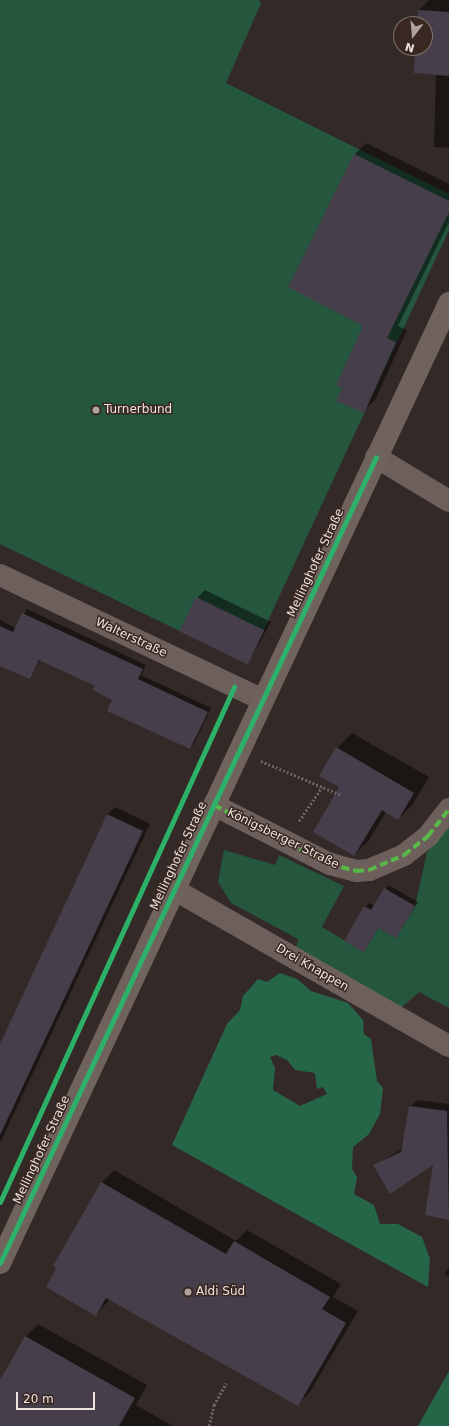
<!DOCTYPE html>
<meta charset="utf-8">
<style>
body{margin:0}
#map{position:relative;width:449px;height:1426px;overflow:hidden;background:#332a27;font-family:"DejaVu Sans",sans-serif}
div>[style]{position:absolute}
[style*='--x']{left:calc(var(--x)*1px);top:calc(var(--y)*1px);width:calc(var(--w)*1px);rotate:calc(var(--a)*1deg)}
.green>*{inset:0;background:#25573e}
.forest>*{inset:0;background:#266648}
.shadow>*{inset:0;background:#0007}
.building>*{inset:0;background:#463e4b;transform-origin:0 0}
.path>*{height:2.5px;margin-top:-1.25px;transform-origin:0;background:repeating-linear-gradient(90deg,#6d6460 0 2px,transparent 0 4px)}
.street>*{height:22px;margin:-11px;padding:0 11px;transform-origin:11px;border-radius:11px;background:#6d605c}
.secondary>*{height:22px;margin:-11px;padding:0 11px;transform-origin:11px;border-radius:11px;background:#70625d}
.quiet>*{height:4px;margin-top:-2px;transform-origin:0;background:repeating-linear-gradient(90deg,#58b947 0 8px,transparent 0 12px)}
.cycleway>*{height:5px;margin:-2.5px;padding:0 2.5px;transform-origin:2.5px;border-radius:2.5px;background:#2db169}
.dots>*{width:11px;height:11px;translate:-50% -50%;box-sizing:border-box;border:2px solid #392721;border-radius:50%}
span{translate:-50% -50%;white-space:nowrap;text-align:center;line-height:1.15;-webkit-text-stroke:3px #392721;paint-order:stroke}
.poi-label{font-size:12px;color:#efe3df}
.left{translate:0 -50%;text-align:left}
.street-label{font-size:12px;color:#efe3df}
.north{position:absolute;left:393px;top:16px;width:40px;height:40px;box-sizing:border-box;background:#392721;border:1px solid #82726d;border-radius:50%;rotate:196deg;font-size:11px;font-weight:700;line-height:16px;text-align:center;color:#efe3df}
.north::after{content:'';display:block;margin:auto;width:14px;height:18px;background:#ada29f;clip-path:polygon(50% 0,100% 100%,50% 72%,0 100%)}
.scale{position:absolute;left:16px;top:1392px;width:79px;height:18px;box-sizing:border-box;border:2px solid #efe3df;border-top:0;padding-left:5px;font-size:12px;line-height:14px;white-space:nowrap;color:#efe3df;-webkit-text-stroke:3px #392721;paint-order:stroke}
</style>
<div id="map">
<div class="green">
<div style="clip-path:polygon(0 0,259px 0,261px 3px,226px 83px,449px 194px,449px 230px,248px 664px,0 544px)"></div>
<div style="clip-path:polygon(449px 826px,449px 1008px,419px 992px,401px 1008px,296px 948px,298px 939px,231px 903px,218px 882px,224px 850px,275px 865px,279px 855px,344px 886px,322px 927px,364px 952px,378px 928px,396px 938px,415px 906px,427px 852px)"></div>
</div>
<div class="forest">
<div style="clip-path:polygon(evenodd,280px 973px,297px 979px,311px 991px,348px 1003px,363px 1020px,364px 1034px,371px 1039px,377px 1081px,383px 1088px,380px 1114px,369px 1134px,353px 1147px,352px 1169px,357px 1177px,354px 1194px,374px 1205px,380px 1224px,398px 1224px,422px 1237px,430px 1259px,428px 1287px,172px 1145px,227px 1024px,240px 1010px,243px 996px,258px 979px,267px 982px,280px 973px,276px 1055px,287px 1060px,295px 1070px,315px 1073px,317px 1089px,323px 1087px,327px 1094px,300px 1106px,273px 1090px,275px 1068px,270px 1057px,276px 1055px)"></div>
<div style="clip-path:polygon(449px 1371px,449px 1426px,418px 1426px)"></div>
</div>
<div class="shadow">
<div style="clip-path:polygon(429px 0,449px 0,449px 148px,434px 147px,436px 74px,416px 48px,425px 48px,425px 24px,418px 24px,419px 10px)"></div>
<div style="clip-path:polygon(366px 143px,449px 184px,449px 222px,398px 326px,407px 330px,375px 400px,363px 411px,343px 387px,364px 325px,354px 155px)"></div>
<div style="clip-path:polygon(205px 590px,271px 622px,248px 663px,197px 598px)"></div>
<div style="clip-path:polygon(27px 609px,146px 665px,141px 675px,211px 708px,194px 744px,190px 748px,97px 685px,41px 659px,30px 678px,0 665px,0 620px,16px 628px)"></div>
<div style="clip-path:polygon(352px 733px,429px 777px,413px 804px,398px 819px,386px 812px,369px 840px,354px 855px,340px 787px,337px 748px)"></div>
<div style="clip-path:polygon(115px 807px,150px 824px,0 1143px,0 1046px,107px 815px)"></div>
<div style="clip-path:polygon(388px 885px,418px 902px,396px 937px,379px 927px,364px 951px,365px 907px,369px 903px,375px 906px)"></div>
<div style="clip-path:polygon(417px 1100px,449px 1104px,449px 1219px,426px 1215px,434px 1163px,374px 1166px,402px 1149px,410px 1107px)"></div>
<div style="clip-path:polygon(114px 1170px,236px 1241px,247px 1230px,341px 1284px,333px 1297px,358px 1311px,310px 1392px,297px 1405px,110px 1299px,96px 1315px,102px 1183px)"></div>
<div style="clip-path:polygon(449px 1267px,449px 1277px,445px 1274px)"></div>
<div style="clip-path:polygon(38px 1324px,147px 1385px,136px 1405px,173px 1426px,0 1426px,0 1383px,26px 1336px)"></div>
</div>
<div class="building">
<div style="clip-path:polygon(418px 10px,449px 12px,449px 76px,414px 73px,415px 48px,425px 48px,425px 24px,417px 24px)"></div>
<div style="clip-path:polygon(354px 154px,449px 201px,449px 212px,387px 338px,396px 342px,364px 413px,336px 401px,342px 388px,336px 385px,363px 326px,288px 287px)"></div>
<div style="left:196px;top:597px;width:76px;height:38px;rotate:26deg"></div>
<div style="clip-path:polygon(22px 613px,143px 669px,138px 679px,208px 712px,190px 749px,107px 711px,112px 700px,93px 690px,95px 686px,39px 660px,30px 679px,0 666px,0 626px,13px 632px)"></div>
<div style="clip-path:polygon(336px 747px,414px 793px,398px 820px,382px 810px,354px 856px,313px 832px,339px 787px,319px 776px)"></div>
<div style="clip-path:polygon(107px 814px,143px 831px,0 1135px,0 1044px)"></div>
<div style="clip-path:polygon(384px 888px,415px 906px,396px 938px,378px 928px,364px 952px,344px 941px,364px 906px,371px 910px)"></div>
<div style="clip-path:polygon(409px 1106px,447px 1111px,449px 1220px,425px 1215px,433px 1165px,390px 1194px,373px 1165px,401px 1152px)"></div>
<div style="clip-path:polygon(101px 1182px,226px 1254px,234px 1241px,330px 1297px,322px 1309px,346px 1323px,298px 1406px,106px 1298px,96px 1316px,46px 1287px,56px 1268px,53px 1266px)"></div>
<div style="clip-path:polygon(25px 1336px,135px 1398px,119px 1426px,0 1426px,0 1380px)"></div>
</div>
<div class="path">
<div style="--x:261;--y:761;--w:87;--a:23"></div>
<div style="--x:299;--y:821;--w:41;--a:-55.9"></div>
<div style="--x:209;--y:1426;--w:22;--a:-77"></div>
<div style="--x:214;--y:1405;--w:25;--a:-61"></div>
</div>
<div class="street">
<div style="--x:376;--y:457;--w:85;--a:31.1"></div>
<div style="--x:0;--y:575;--w:291;--a:25.4"></div>
<div style="--x:214;--y:805;--w:130;--a:27"></div>
<div style="--x:330;--y:864;--w:27;--a:15"></div>
<div style="--x:356;--y:871;--w:13;--a:-4"></div>
<div style="--x:369;--y:870;--w:38;--a:-23"></div>
<div style="--x:404;--y:855;--w:31;--a:-38"></div>
<div style="--x:428;--y:836;--w:34;--a:-52"></div>
<div style="--x:175;--y:890;--w:315;--a:29.7"></div>
</div>
<div class="secondary">
<div style="--x:0;--y:1263;--w:1060;--a:-64.93"></div>
</div>
<div class="quiet">
<div style="--x:214;--y:805;--w:130;--a:27"></div>
<div style="--x:330;--y:864;--w:27;--a:15"></div>
<div style="--x:356;--y:871;--w:13;--a:-4"></div>
<div style="--x:369;--y:870;--w:38;--a:-23"></div>
<div style="--x:404;--y:855;--w:31;--a:-38"></div>
<div style="--x:428;--y:836;--w:34;--a:-52"></div>
</div>
<div class="cycleway">
<div style="--x:0;--y:1202;--w:566;--a:-65.56"></div>
<div style="--x:0;--y:1263;--w:889;--a:-64.99"></div>
</div>
<div class="dots">
<div style="left:96px;top:410px;background:#ada29f"></div>
<div style="left:188px;top:1292px;background:#ada29f"></div>
</div>
<div class="poi-label">
<span class="left" style="left:104px;top:410px">Turnerbund</span>
<span class="left" style="left:196px;top:1292px">Aldi Süd</span>
</div>
<div class="street-label">
<span style="left:316px;top:563px;rotate:-65deg">Mellinghofer Straße</span>
<span style="left:131px;top:638px;rotate:25deg">Walterstraße</span>
<span style="left:283px;top:839px;rotate:26deg">Königsberger Straße</span>
<span style="left:179px;top:856px;rotate:-65deg">Mellinghofer Straße</span>
<span style="left:312px;top:968px;rotate:30deg">Drei Knappen</span>
<span style="left:42px;top:1150px;rotate:-65deg">Mellinghofer Straße</span>
</div>
<div class="north">N</div>
<div class="scale">20 m</div>
</div>
